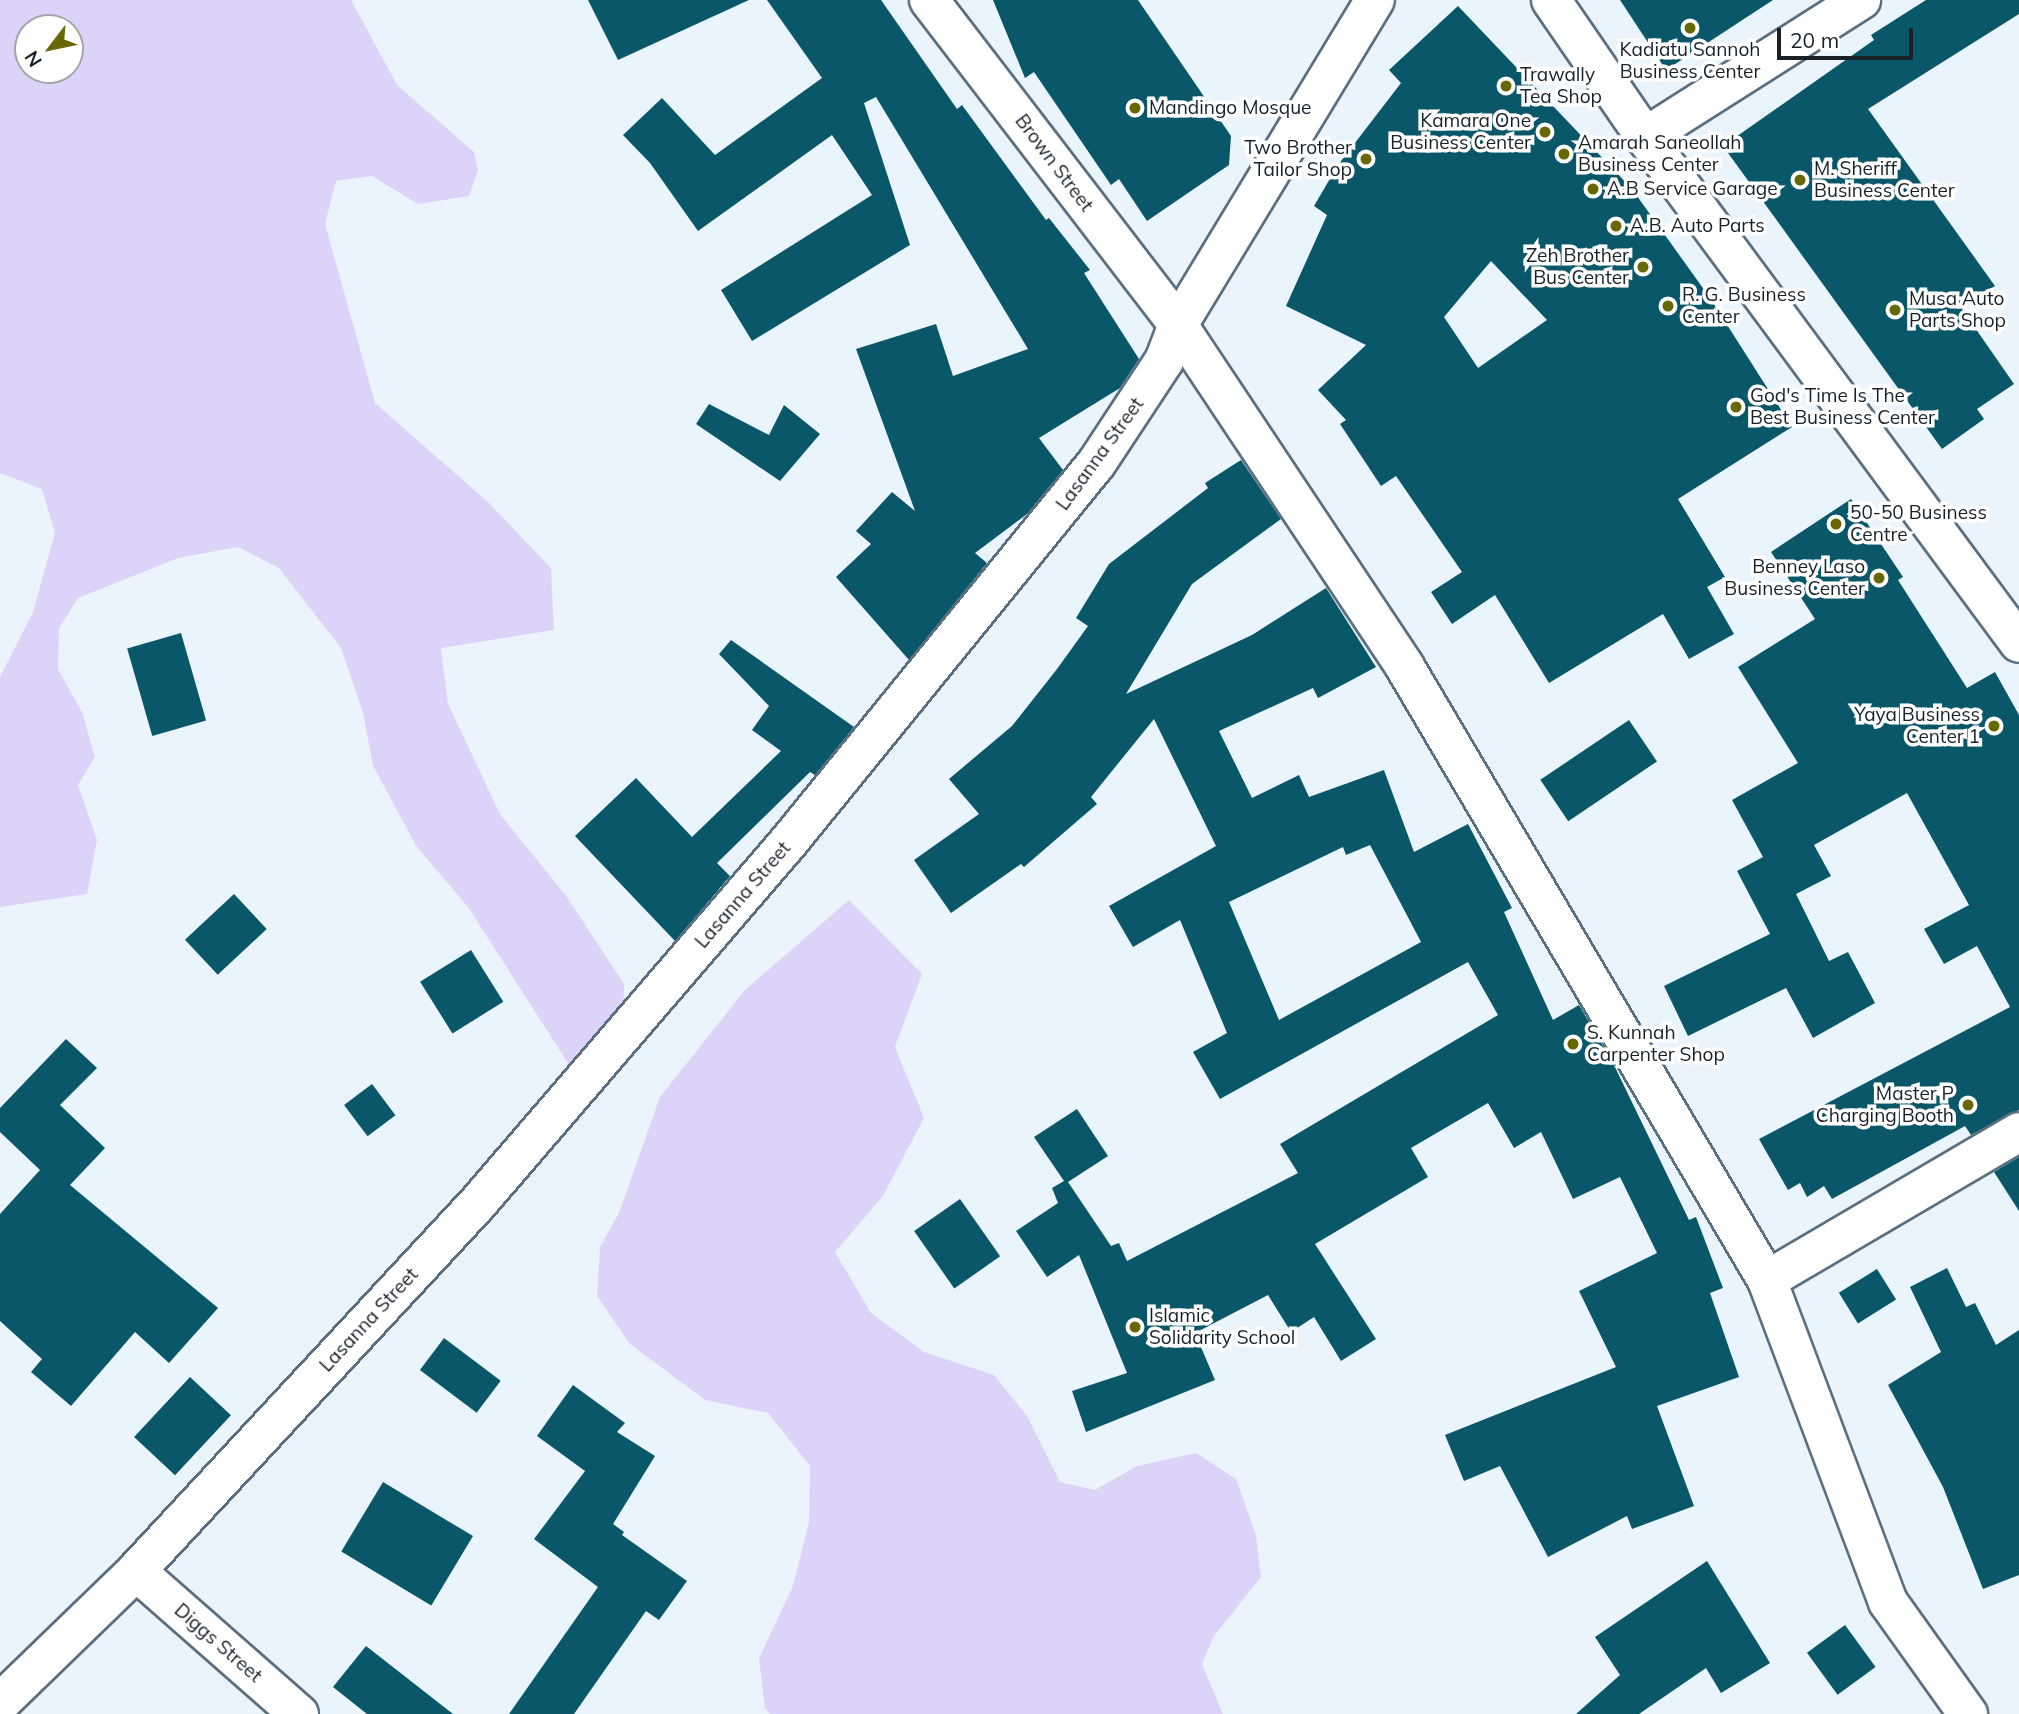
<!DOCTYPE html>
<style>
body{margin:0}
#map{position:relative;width:2019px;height:1714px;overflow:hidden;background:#eaf4fc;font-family:Mulish,sans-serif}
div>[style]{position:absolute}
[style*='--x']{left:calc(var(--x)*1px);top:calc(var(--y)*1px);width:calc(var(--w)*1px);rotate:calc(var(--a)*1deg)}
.green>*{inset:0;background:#ddd3f8}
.building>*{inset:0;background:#095768;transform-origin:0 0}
.roads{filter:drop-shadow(2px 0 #5a6f81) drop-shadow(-2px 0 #5a6f81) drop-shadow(0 2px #5a6f81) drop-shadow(0 -2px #5a6f81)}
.minor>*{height:38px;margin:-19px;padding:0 19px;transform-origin:19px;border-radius:19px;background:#fff}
.dots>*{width:19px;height:19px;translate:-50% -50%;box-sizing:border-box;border:4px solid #fff;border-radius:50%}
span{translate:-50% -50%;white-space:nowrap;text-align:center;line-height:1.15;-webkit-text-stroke:7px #fff;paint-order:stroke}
.poi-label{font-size:19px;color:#182028}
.left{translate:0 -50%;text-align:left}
.right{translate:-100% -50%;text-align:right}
.street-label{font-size:19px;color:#182028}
.north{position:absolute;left:14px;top:14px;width:70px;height:70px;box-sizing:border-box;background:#fff;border:2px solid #a3a6a9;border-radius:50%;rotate:238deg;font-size:19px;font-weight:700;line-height:28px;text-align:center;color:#182028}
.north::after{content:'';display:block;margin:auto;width:24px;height:32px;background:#676703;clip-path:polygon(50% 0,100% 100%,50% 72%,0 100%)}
.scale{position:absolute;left:1777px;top:28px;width:136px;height:32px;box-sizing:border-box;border:4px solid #182028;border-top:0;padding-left:9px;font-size:21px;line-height:24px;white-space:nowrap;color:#182028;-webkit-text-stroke:5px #fff;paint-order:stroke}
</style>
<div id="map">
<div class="green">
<div style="clip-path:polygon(evenodd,0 0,351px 0,397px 85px,474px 152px,478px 170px,469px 196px,418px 204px,372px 176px,336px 181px,325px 224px,375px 403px,489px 503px,551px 568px,554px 630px,441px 648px,448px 704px,500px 814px,567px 897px,624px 984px,622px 1060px,573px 1071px,468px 907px,417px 847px,373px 766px,363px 713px,341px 648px,279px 568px,238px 547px,178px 558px,78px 598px,59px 628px,58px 669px,82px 712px,95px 757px,78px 785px,97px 840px,87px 894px,0 907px,0 677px,33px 612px,55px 533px,42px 489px,0 473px,0 0,28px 28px,70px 28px,70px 70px,28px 70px,28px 28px)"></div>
<div style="clip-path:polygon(849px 900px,922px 974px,895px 1047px,924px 1118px,883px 1196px,835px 1252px,871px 1313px,924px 1352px,994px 1375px,1027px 1416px,1060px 1482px,1095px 1490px,1137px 1466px,1196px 1453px,1236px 1479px,1256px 1535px,1261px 1577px,1214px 1636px,1202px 1664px,1223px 1714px,770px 1714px,765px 1708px,759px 1658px,793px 1586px,809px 1522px,810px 1466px,768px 1413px,705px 1400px,630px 1344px,597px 1296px,600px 1247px,619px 1213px,660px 1097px,745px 990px)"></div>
</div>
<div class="building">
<div style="clip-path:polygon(588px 0,749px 0,618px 60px)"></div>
<div style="clip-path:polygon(767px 0,881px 0,957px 109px,962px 105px,1046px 220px,1049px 218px,1090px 270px,1084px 273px,1139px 359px,1120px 388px,1039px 438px,1063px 470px,1027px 514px,975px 553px,987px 563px,909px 660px,836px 577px,871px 544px,856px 531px,892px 492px,915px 511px,856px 349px,936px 324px,953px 376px,1028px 349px,876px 97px,864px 103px,910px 245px,752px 341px,721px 290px,872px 195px,832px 135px,698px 231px,650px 163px,623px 135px,662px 98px,715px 155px,822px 78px)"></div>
<div style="clip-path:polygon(993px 0,1138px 0,1231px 136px,1229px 165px,1147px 221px,1119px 179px,1111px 185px,1034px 72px,1025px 78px)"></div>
<div style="clip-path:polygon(1620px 0,1773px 0,1666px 70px)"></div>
<div style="clip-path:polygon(1926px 0,2019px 0,2019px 14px,1868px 109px,1995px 286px,1962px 309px,2014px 384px,1977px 409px,1984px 419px,1942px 449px,1723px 146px,1874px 40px,1871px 35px)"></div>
<div style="clip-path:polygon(evenodd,1458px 6px,1632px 189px,1710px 298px,1792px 427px,1678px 499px,1725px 577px,1707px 587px,1734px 634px,1689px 659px,1663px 614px,1549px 683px,1495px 595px,1452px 624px,1431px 592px,1462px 572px,1396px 476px,1381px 486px,1340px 424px,1346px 420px,1318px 390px,1366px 345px,1286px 306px,1327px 215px,1314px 206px,1338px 165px,1401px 83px,1389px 70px,1458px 6px,1491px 261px,1547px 320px,1478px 368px,1444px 317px,1491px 261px)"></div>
<div style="clip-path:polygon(709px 404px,769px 435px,784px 405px,820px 434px,780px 481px,696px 424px)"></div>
<div style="clip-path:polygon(evenodd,1241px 460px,1281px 519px,1192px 584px,1126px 694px,1252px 635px,1326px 588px,1376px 667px,1318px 698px,1313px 688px,1219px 731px,1252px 798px,1299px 775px,1309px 797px,1384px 770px,1414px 852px,1468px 824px,1512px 908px,1504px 912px,1553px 1020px,1579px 1005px,1612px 1061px,1689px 1220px,1696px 1217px,1723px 1288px,1710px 1293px,1739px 1377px,1657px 1406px,1694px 1506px,1632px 1529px,1627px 1516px,1548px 1557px,1500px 1466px,1464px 1481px,1445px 1435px,1616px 1367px,1579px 1291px,1657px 1253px,1620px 1177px,1573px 1199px,1541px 1132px,1514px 1148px,1488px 1103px,1411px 1148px,1428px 1177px,1315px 1244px,1376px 1339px,1341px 1361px,1314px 1317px,1291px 1332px,1268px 1295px,1195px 1333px,1215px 1380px,1086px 1432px,1072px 1391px,1127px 1373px,1079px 1255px,1047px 1277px,1016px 1231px,1058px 1203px,1052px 1188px,1064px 1181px,1034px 1137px,1077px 1109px,1108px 1156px,1068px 1182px,1111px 1246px,1119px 1243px,1127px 1261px,1298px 1173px,1280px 1144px,1498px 1015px,1468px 962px,1220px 1099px,1193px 1052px,1227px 1033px,1180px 920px,1133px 947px,1109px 906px,1216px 846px,1154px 719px,1091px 797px,1097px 804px,1024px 867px,1021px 864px,951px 913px,914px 860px,979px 814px,949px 779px,1012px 726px,1057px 669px,1088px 626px,1076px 618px,1109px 564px,1208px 488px,1205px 483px,1241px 460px,1370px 845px,1421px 942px,1279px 1020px,1229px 902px,1343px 847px,1346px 855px,1370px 845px)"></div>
<div style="clip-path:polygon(1851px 499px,1903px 577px,1898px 580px,1967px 688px,1995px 672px,2019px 715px,2019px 1110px,1971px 1135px,1965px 1126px,1832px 1199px,1824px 1186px,1807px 1197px,1800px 1183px,1788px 1190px,1759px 1139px,2010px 1007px,1977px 946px,1944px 964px,1924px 929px,1969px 905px,1907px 793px,1814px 845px,1831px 876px,1796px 894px,1829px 961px,1848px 952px,1875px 1003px,1813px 1038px,1786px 988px,1688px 1036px,1664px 986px,1770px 934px,1737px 871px,1763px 857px,1732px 800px,1798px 763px,1738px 667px,1815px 619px,1771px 552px)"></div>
<div style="left:181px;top:633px;width:91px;height:56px;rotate:74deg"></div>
<div style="clip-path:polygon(731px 640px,854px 727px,815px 775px,810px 772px,717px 863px,730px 876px,675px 941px,575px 836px,636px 778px,692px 837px,781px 751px,752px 730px,769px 706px,719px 654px)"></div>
<div style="left:1629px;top:720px;width:50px;height:107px;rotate:56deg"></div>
<div style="left:234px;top:894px;width:48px;height:67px;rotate:47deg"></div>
<div style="left:471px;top:950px;width:61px;height:60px;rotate:58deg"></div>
<div style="clip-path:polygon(66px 1039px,97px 1068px,60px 1105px,105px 1148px,70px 1185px,218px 1308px,169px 1363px,135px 1332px,71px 1406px,31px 1372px,42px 1359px,0 1321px,0 1214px,40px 1170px,0 1132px,0 1108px)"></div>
<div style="left:372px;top:1084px;width:39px;height:35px;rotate:53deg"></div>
<div style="clip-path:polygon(2019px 1157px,2019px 1211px,1994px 1172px)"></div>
<div style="left:960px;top:1199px;width:70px;height:56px;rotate:55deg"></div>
<div style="clip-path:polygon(1947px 1268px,1966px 1307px,1975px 1303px,1996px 1345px,2019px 1330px,2019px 1575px,1983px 1589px,1943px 1487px,1888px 1385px,1941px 1352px,1910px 1287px)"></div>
<div style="left:1877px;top:1269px;width:36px;height:45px;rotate:58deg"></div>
<div style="left:444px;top:1338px;width:71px;height:40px;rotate:37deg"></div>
<div style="left:190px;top:1377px;width:56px;height:82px;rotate:43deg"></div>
<div style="clip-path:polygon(573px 1385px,625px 1423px,617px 1432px,655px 1456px,613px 1524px,624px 1532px,622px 1535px,687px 1581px,659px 1620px,646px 1611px,574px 1714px,509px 1714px,598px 1587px,534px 1539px,585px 1471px,537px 1436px)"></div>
<div style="left:383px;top:1482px;width:105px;height:81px;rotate:31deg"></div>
<div style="clip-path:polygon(1707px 1561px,1770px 1663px,1721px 1693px,1706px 1668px,1639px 1714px,1576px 1714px,1620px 1675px,1595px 1637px)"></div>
<div style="left:1845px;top:1625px;width:52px;height:47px;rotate:54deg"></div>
<div style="clip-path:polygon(366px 1646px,453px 1714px,367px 1714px,333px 1687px)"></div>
</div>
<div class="roads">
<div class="minor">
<div style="--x:929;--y:0;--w:409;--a:52.5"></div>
<div style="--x:1178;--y:325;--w:410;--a:56.4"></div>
<div style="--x:1405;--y:667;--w:712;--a:59.44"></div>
<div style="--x:1767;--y:1280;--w:344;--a:69.4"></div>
<div style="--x:1888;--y:1602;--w:138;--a:54.5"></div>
<div style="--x:1551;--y:0;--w:166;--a:55.5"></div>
<div style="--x:1645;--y:137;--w:629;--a:53.53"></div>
<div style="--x:1645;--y:137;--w:256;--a:-32.4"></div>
<div style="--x:1767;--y:1280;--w:292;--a:-30.4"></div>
<div style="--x:136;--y:1571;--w:217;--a:41.3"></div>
<div style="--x:0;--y:1703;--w:190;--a:-44.1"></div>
<div style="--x:136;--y:1571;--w:502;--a:-47.1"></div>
<div style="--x:478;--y:1203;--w:480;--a:-49.3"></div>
<div style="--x:791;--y:839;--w:483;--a:-50.9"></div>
<div style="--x:1096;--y:464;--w:123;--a:-56.6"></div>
<div style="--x:1164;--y:361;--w:39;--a:-69"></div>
<div style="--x:1178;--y:325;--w:380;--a:-58.8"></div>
</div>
</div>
<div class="dots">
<div style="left:1690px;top:28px;background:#676703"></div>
<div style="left:1506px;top:86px;background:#676703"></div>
<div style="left:1135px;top:108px;background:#676703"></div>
<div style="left:1545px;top:132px;background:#676703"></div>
<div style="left:1564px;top:154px;background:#676703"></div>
<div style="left:1366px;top:159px;background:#676703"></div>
<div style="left:1800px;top:180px;background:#676703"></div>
<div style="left:1593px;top:189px;background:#676703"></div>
<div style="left:1616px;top:226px;background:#676703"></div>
<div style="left:1643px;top:267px;background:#676703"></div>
<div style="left:1668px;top:306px;background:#676703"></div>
<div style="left:1895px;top:310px;background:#676703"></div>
<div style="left:1736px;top:407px;background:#676703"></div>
<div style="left:1836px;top:524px;background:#676703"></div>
<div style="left:1879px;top:578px;background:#676703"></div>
<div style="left:1994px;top:726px;background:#676703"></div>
<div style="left:1573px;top:1044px;background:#676703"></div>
<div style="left:1968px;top:1105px;background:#676703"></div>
<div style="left:1135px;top:1327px;background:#676703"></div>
</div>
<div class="poi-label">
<span style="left:1690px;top:61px">Kadiatu Sannoh<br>Business Center</span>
<span class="left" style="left:1520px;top:86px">Trawally<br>Tea Shop</span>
<span class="left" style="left:1149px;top:108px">Mandingo Mosque</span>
<span class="right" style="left:1531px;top:132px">Kamara One<br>Business Center</span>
<span class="left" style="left:1578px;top:154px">Amarah Saneollah<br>Business Center</span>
<span class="right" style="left:1352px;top:159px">Two Brother<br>Tailor Shop</span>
<span class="left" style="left:1814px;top:180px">M. Sheriff<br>Business Center</span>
<span class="left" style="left:1607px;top:189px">A.B Service Garage</span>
<span class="left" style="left:1630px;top:226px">A.B. Auto Parts</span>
<span class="right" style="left:1629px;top:267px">Zeh Brother<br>Bus Center</span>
<span class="left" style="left:1682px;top:306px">R. G. Business<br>Center</span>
<span class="left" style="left:1909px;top:310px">Musa Auto<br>Parts Shop</span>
<span class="left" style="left:1750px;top:407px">God's Time Is The<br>Best Business Center</span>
<span class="left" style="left:1850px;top:524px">50-50 Business<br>Centre</span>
<span class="right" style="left:1865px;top:578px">Benney Laso<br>Business Center</span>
<span class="right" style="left:1980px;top:726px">Yaya Business<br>Center 1</span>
<span class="left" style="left:1587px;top:1044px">S. Kunnah<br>Carpenter Shop</span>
<span class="right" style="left:1954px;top:1105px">Master P<br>Charging Booth</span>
<span class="left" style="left:1149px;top:1327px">Islamic<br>Solidarity School</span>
</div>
<div class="street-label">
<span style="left:1054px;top:163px;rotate:53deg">Brown Street</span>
<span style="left:1100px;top:454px;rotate:-54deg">Lasanna Street</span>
<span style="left:743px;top:895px;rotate:-49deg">Lasanna Street</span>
<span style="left:369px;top:1320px;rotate:-47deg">Lasanna Street</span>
<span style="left:218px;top:1643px;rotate:41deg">Diggs Street</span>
</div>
<div class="north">N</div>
<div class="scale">20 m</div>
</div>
